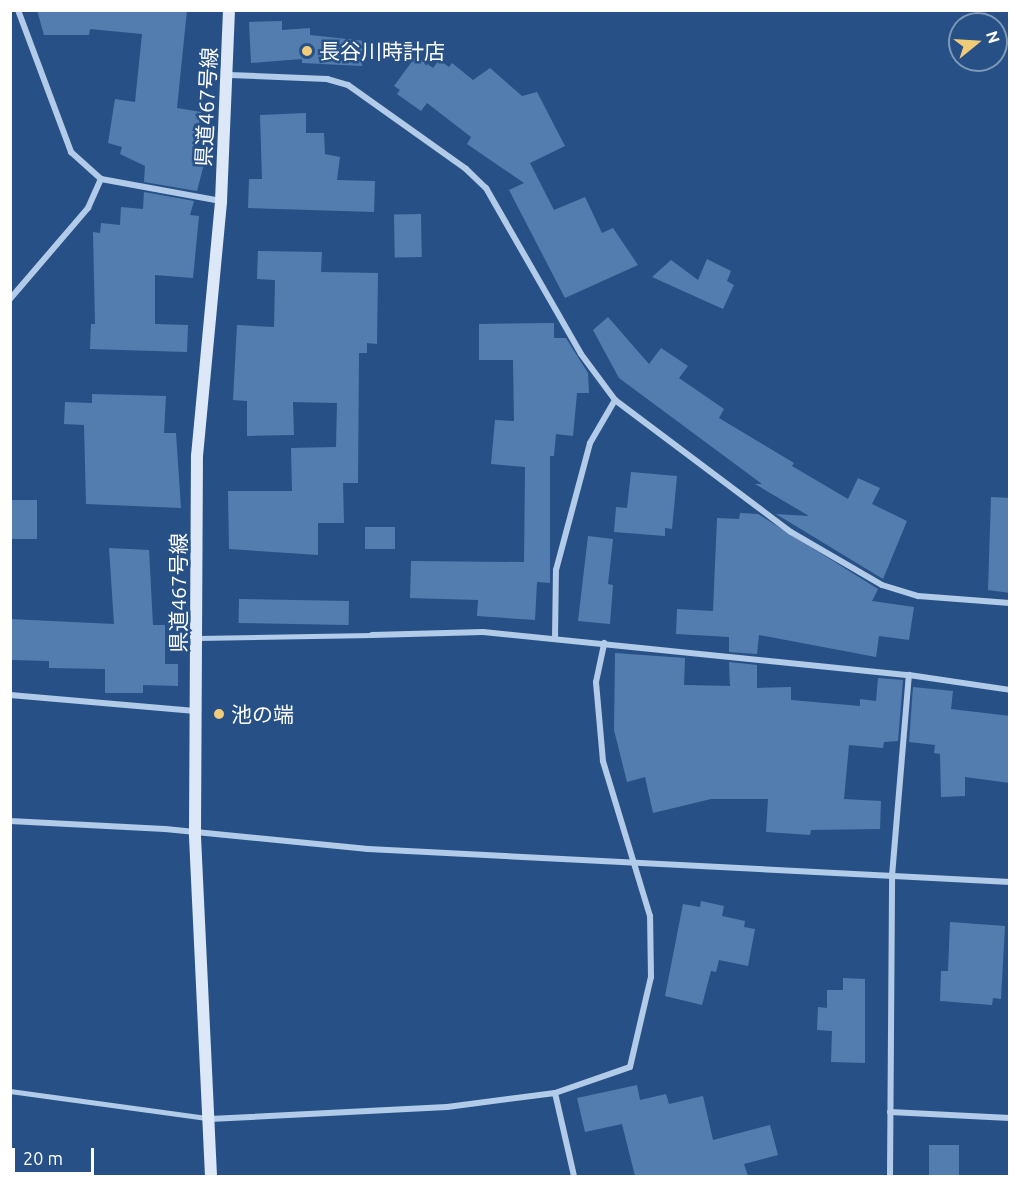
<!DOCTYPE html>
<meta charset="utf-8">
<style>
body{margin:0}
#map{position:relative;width:1020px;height:1187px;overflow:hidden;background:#275186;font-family:Ubuntu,"Noto Sans JP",sans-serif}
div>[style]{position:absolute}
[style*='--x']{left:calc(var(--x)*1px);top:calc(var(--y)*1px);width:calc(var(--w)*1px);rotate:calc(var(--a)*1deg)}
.building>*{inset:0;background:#547daf;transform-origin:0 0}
.service>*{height:4.5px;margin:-2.25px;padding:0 2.25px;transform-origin:2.25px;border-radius:2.25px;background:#b2cbe8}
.minor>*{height:6px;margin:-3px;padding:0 3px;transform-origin:3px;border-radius:3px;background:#b2cbe8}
.secondary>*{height:12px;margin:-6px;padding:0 6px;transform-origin:6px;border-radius:6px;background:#dce8f7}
.dots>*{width:16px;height:16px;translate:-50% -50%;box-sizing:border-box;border:3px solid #275186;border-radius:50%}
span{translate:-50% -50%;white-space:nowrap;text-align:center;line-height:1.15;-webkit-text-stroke:5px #275186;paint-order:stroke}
.poi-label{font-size:21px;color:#fff}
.left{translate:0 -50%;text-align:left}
.street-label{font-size:21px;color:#fff}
.frame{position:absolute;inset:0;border:12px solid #fff;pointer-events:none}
.north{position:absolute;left:948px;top:12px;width:60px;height:60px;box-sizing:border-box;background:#275186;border:2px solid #7d97b6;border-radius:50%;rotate:72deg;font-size:16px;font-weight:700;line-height:24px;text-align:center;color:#fff}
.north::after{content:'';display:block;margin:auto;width:21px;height:27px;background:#f0cc78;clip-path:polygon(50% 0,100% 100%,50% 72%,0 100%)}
.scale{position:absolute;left:12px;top:1148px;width:82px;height:27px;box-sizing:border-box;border:3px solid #fff;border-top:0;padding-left:8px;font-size:18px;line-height:21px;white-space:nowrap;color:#fff;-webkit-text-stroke:4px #275186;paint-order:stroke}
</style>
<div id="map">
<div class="building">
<div style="clip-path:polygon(37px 10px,187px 10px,177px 108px,201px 112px,195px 146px,208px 149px,197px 191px,144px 182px,145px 166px,120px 154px,122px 147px,108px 143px,115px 99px,135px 102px,142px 34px,90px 29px,89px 35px,44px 35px)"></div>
<div style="clip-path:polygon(282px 21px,282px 30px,310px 28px,310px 35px,365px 41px,362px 66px,302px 63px,302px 59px,251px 63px,249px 22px)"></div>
<div style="clip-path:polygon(416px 56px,433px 68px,439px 60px,449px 67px,452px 63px,473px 80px,490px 68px,522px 96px,537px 92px,565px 146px,530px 163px,554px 210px,585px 197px,602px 233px,613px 228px,638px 265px,565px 298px,509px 190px,524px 183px,467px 144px,471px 137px,427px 103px,421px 111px,397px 94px,400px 90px,394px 86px)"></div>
<div style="clip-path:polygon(306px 113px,306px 133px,324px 133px,325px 154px,340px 157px,337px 180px,375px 181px,374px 212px,248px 208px,249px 179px,262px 179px,260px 115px)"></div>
<div style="clip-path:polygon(144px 192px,194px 201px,190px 215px,199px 216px,193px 278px,155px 275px,155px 324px,188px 325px,187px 352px,90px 349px,91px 324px,95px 324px,93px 232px,100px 233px,101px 223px,120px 225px,121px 207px,143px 209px)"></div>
<div style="left:421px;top:214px;width:43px;height:27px;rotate:89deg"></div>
<div style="clip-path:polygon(258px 251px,322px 252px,321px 272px,378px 273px,377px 344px,367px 343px,367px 353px,359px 353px,358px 483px,343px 483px,344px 523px,318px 523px,318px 555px,229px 549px,228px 491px,292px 491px,291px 448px,336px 447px,337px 403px,293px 402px,294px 435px,247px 436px,247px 401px,233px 400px,237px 325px,274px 327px,275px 280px,257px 279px)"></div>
<div style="clip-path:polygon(707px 259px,731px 271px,727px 281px,734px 285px,723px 309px,652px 277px,671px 260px,698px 280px)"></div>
<div style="clip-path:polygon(608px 317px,649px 364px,661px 348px,688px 366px,679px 378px,724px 409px,719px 418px,794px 463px,792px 466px,848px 499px,858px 478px,880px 488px,872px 504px,907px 521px,883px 579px,776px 514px,809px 516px,755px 484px,762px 484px,619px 378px,593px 330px)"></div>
<div style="clip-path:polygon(554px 323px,554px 338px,566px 338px,588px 373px,589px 393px,577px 393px,573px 436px,556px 434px,554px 456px,550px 456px,550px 583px,537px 582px,535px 620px,477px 616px,478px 600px,410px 598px,411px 561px,524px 562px,525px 467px,491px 464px,495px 420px,514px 421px,513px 360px,479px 360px,479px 324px)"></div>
<div style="clip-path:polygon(92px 394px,166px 396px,164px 433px,176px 433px,181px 508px,86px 504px,84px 425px,64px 424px,65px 402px,92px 403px)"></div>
<div style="clip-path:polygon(631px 472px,677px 476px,672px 529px,665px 528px,665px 536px,614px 532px,616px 507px,627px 508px)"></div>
<div style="clip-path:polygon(991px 497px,1010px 498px,1010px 593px,988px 590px)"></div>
<div style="left:10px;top:500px;width:27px;height:39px"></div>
<div style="clip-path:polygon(740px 513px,758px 514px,878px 589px,872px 601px,914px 607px,909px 640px,879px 636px,876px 657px,759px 635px,757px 654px,729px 652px,729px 637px,676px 634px,677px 609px,713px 611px,717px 518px,739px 519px)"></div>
<div style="left:365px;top:527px;width:30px;height:22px"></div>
<div style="clip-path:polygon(588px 536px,613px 539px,608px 584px,613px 585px,610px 624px,578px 621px)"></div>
<div style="clip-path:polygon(109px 548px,149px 550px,153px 625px,165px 625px,165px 664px,178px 664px,178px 686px,143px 685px,143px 693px,105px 693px,105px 669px,49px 668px,49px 661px,10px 660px,10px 619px,114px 624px)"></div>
<div style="left:239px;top:599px;width:110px;height:24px;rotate:1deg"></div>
<div style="clip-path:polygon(615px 653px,685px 658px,684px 685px,730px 686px,729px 662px,757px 665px,757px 688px,791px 687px,791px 700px,860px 706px,860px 699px,876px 701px,878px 678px,903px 680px,898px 741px,884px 742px,883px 748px,849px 745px,844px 799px,881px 801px,880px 829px,811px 830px,810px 835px,766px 832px,768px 799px,711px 799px,653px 813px,645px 777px,627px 782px,614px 730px)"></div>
<div style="clip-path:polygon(913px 687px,953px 691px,951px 709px,1010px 716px,1010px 783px,965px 777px,965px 796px,941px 797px,940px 754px,934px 753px,935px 745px,909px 742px)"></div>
<div style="clip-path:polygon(701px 901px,724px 906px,722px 916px,745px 921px,744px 927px,755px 929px,748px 966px,719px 960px,716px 972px,711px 971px,702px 1005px,665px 996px,683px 904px,700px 907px)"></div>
<div style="clip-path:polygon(950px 922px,1005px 926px,1001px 999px,993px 998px,992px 1005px,940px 1001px,941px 971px,948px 971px)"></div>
<div style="clip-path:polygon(843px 978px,865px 979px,865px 1063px,831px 1062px,832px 1031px,817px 1030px,818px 1007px,827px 1008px,827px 990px,843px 990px)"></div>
<div style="clip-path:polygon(637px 1085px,640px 1100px,666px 1094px,669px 1104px,703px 1096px,713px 1140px,770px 1125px,778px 1155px,744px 1164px,748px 1176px,635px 1176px,622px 1124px,585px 1132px,577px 1098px)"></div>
<div style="left:929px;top:1145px;width:30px;height:31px"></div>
</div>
<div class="service">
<div style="--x:198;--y:638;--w:174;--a:-1"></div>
<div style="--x:10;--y:1091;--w:200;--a:7.8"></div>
</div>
<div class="minor">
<div style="--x:18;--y:10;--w:152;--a:69.5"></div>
<div style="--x:71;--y:152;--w:40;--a:42"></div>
<div style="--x:101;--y:179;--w:122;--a:10.4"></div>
<div style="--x:229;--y:75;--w:98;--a:2.3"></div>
<div style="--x:327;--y:79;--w:22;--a:16"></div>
<div style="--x:348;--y:85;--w:145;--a:35.4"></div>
<div style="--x:466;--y:169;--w:28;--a:44"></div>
<div style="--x:486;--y:188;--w:191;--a:60.2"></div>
<div style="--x:581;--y:354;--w:57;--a:53.5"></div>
<div style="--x:615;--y:400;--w:220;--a:36.9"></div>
<div style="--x:791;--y:532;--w:105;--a:30.2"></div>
<div style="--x:882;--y:585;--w:38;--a:17"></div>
<div style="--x:918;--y:596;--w:92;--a:4.4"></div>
<div style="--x:10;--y:299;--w:120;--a:-49.4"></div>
<div style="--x:88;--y:208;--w:32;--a:-66"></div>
<div style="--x:372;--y:635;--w:111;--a:-1.5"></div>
<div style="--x:483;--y:632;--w:428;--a:5.8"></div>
<div style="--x:909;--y:675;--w:102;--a:8.4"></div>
<div style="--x:555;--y:639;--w:69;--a:-89.2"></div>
<div style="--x:556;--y:570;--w:131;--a:-75"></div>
<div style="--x:590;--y:443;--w:50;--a:-59.8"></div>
<div style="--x:10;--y:695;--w:186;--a:4.9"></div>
<div style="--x:10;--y:821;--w:155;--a:3"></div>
<div style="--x:165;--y:829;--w:204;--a:5.6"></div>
<div style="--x:368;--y:849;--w:643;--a:2.94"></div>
<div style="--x:555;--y:1093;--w:85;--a:77.1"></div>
<div style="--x:890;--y:1112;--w:120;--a:2.9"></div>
<div style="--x:210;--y:1119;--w:237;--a:-2.9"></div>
<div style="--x:447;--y:1107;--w:109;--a:-7.4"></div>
<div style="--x:555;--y:1093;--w:79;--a:-19.1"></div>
<div style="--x:630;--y:1067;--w:92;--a:-76.9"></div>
<div style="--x:651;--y:977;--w:61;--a:-90.9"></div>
<div style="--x:650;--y:916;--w:162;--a:-106.9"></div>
<div style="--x:603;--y:761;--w:79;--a:-95.1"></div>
<div style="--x:596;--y:682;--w:40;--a:-78"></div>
<div style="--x:890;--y:1176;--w:300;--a:-89.6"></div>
<div style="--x:892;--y:876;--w:202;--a:-85.2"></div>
</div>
<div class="secondary">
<div style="--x:211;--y:1176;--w:344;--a:-92.7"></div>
<div style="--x:195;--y:832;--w:376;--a:-89.7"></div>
<div style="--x:197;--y:456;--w:256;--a:-84.6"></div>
<div style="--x:221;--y:201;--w:191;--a:-87.6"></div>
</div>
<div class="dots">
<div style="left:307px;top:51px;background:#f0cc78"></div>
<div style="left:219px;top:714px;background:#f0cc78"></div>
</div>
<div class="poi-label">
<span class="left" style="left:319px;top:51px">長谷川時計店</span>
<span class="left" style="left:231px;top:714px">池の端</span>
</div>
<div class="street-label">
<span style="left:206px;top:107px;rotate:-87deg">県道467号線</span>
<span style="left:178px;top:593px;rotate:-90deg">県道467号線</span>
</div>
<div class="frame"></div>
<div class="north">N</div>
<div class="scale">20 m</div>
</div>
